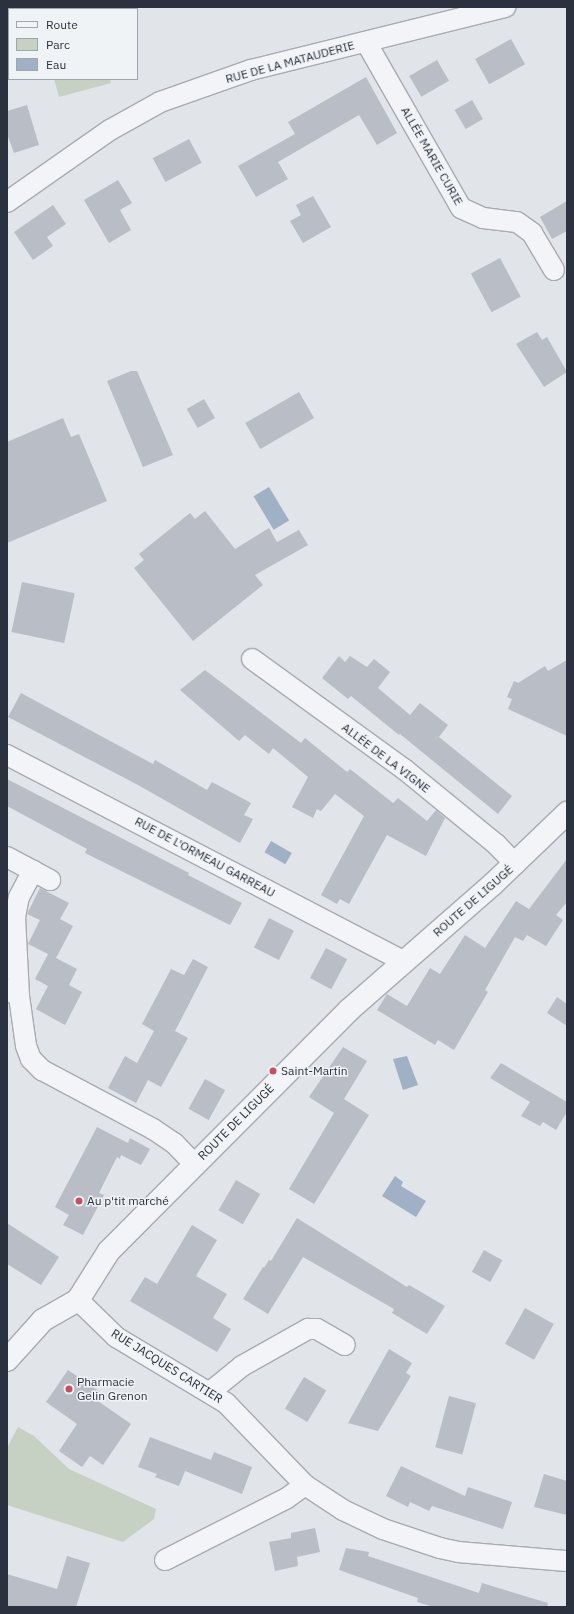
<!DOCTYPE html>
<meta charset="utf-8">
<style>
body{margin:0}
#map{position:relative;width:574px;height:1614px;overflow:hidden;background:#e1e4e8;font-family:"IBM Plex Sans",sans-serif}
div>[style]{position:absolute}
[style*='--x']{left:calc(var(--x)*1px);top:calc(var(--y)*1px);width:calc(var(--w)*1px);rotate:calc(var(--a)*1deg)}
.green>*{inset:0;background:#c6d1c3;transform-origin:0 0}
.water>*{inset:0;background:#a0b0c5;transform-origin:0 0}
.building>*{inset:0;background:#b9bdc5;transform-origin:0 0}
.roads{filter:drop-shadow(1px 0 #a7abb2) drop-shadow(-1px 0 #a7abb2) drop-shadow(0 1px #a7abb2) drop-shadow(0 -1px #a7abb2)}
.minor>*{height:20px;margin:-10px;padding:0 10px;transform-origin:10px;border-radius:10px;background:#f3f4f7}
.tertiary>*{height:22px;margin:-11px;padding:0 11px;transform-origin:11px;border-radius:11px;background:#f3f4f7}
.dots>*{width:11px;height:11px;translate:-50% -50%;box-sizing:border-box;border:2px solid #f0f3f6;border-radius:50%}
span{translate:-50% -50%;white-space:nowrap;text-align:center;line-height:1.15;-webkit-text-stroke:3px #f0f3f6;paint-order:stroke}
.street-label{font-size:12px;color:#2b313e}
.poi-label{font-size:12px;color:#2b313e}
.left{translate:0 -50%;text-align:left}
.frame{position:absolute;inset:0;border:8px solid #2b313e;pointer-events:none}
.legend{position:absolute;left:8px;top:8px;width:130px;height:72px;box-sizing:border-box;background:#f0f3f6;border:1px solid #a1a5ac;margin:0;padding:5px 7px;list-style:none;font-size:12px;color:#2b313e}
.legend li{display:flex;align-items:center;gap:8px;height:20px}
.legend b{width:20px;border:1px solid #a1a5ac}
</style>
<div id="map">
<div class="green">
<div style="left:35px;top:7px;width:55px;height:2px"></div>
<div style="clip-path:polygon(54px 79px,110px 79px,111px 83px,59px 97px)"></div>
<div style="clip-path:polygon(18px 1427px,34px 1436px,69px 1469px,156px 1509px,154px 1519px,123px 1542px,7px 1505px,7px 1448px)"></div>
</div>
<div class="water">
<div style="left:269px;top:487px;width:39px;height:18px;rotate:59deg"></div>
<div style="left:271px;top:841px;width:24px;height:13px;rotate:30deg"></div>
<div style="clip-path:polygon(407px 1056px,418px 1085px,403px 1090px,393px 1059px)"></div>
<div style="clip-path:polygon(395px 1176px,403px 1182px,401px 1186px,426px 1201px,416px 1217px,382px 1196px)"></div>
</div>
<div class="building">
<div style="left:511px;top:39px;width:29px;height:41px;rotate:61deg"></div>
<div style="left:437px;top:60px;width:24px;height:32px;rotate:60deg"></div>
<div style="clip-path:polygon(366px 77px,397px 133px,377px 145px,359px 115px,278px 162px,288px 179px,256px 197px,238px 166px,295px 134px,288px 122px)"></div>
<div style="left:472px;top:100px;width:22px;height:20px;rotate:60deg"></div>
<div style="clip-path:polygon(27px 105px,39px 145px,14px 153px,7px 134px,7px 111px)"></div>
<div style="left:189px;top:139px;width:27px;height:41px;rotate:62deg"></div>
<div style="clip-path:polygon(118px 180px,132px 203px,120px 210px,131px 230px,109px 243px,84px 200px)"></div>
<div style="clip-path:polygon(313px 196px,331px 227px,303px 243px,290px 221px,301px 215px,296px 205px)"></div>
<div style="clip-path:polygon(567px 201px,567px 231px,552px 239px,540px 217px)"></div>
<div style="clip-path:polygon(53px 205px,66px 224px,47px 237px,53px 246px,33px 260px,14px 232px)"></div>
<div style="left:500px;top:258px;width:44px;height:33px;rotate:62deg"></div>
<div style="clip-path:polygon(537px 332px,542px 340px,547px 337px,567px 372px,544px 387px,516px 344px)"></div>
<div style="clip-path:polygon(131px 371px,137px 371px,173px 455px,143px 467px,107px 381px)"></div>
<div style="left:299px;top:392px;width:30px;height:62px;rotate:60deg"></div>
<div style="left:204px;top:399px;width:22px;height:20px;rotate:60deg"></div>
<div style="clip-path:polygon(63px 418px,71px 437px,79px 434px,107px 501px,7px 543px,7px 442px)"></div>
<div style="clip-path:polygon(205px 511px,235px 549px,269px 528px,277px 542px,299px 530px,308px 545px,255px 575px,263px 585px,193px 641px,134px 568px,144px 560px,139px 554px,190px 513px,195px 519px)"></div>
<div style="left:22px;top:582px;width:54px;height:51px;rotate:12deg"></div>
<div style="clip-path:polygon(339px 656px,345px 662px,350px 656px,367px 667px,374px 659px,390px 672px,378px 688px,410px 715px,420px 703px,448px 725px,439px 737px,512px 796px,498px 814px,400px 734px,399px 735px,351px 696px,348px 699px,322px 678px)"></div>
<div style="clip-path:polygon(567px 660px,567px 736px,508px 709px,512px 699px,507px 697px,514px 681px,518px 683px,545px 666px,548px 671px)"></div>
<div style="clip-path:polygon(205px 670px,301px 743px,305px 738px,347px 772px,350px 769px,393px 803px,398px 798px,427px 821px,436px 810px,445px 818px,426px 856px,387px 835px,349px 904px,340px 899px,337px 904px,321px 895px,364px 816px,335px 794px,321px 811px,317px 809px,313px 818px,292px 807px,308px 777px,273px 748px,269px 754px,245px 735px,239px 741px,180px 690px)"></div>
<div style="clip-path:polygon(21px 693px,153px 764px,155px 760px,207px 790px,212px 782px,251px 803px,244px 815px,253px 819px,240px 843px,138px 785px,8px 717px)"></div>
<div style="clip-path:polygon(7px 779px,189px 873px,188px 875px,242px 903px,230px 925px,85px 853px,87px 849px,7px 806px)"></div>
<div style="clip-path:polygon(567px 859px,567px 902px,556px 915px,563px 920px,546px 946px,527px 935px,523px 941px,515px 937px,485px 990px,488px 992px,454px 1050px,438px 1040px,435px 1045px,377px 1010px,387px 994px,407px 1006px,430px 968px,440px 974px,465px 935px,485px 948px,516px 901px,529px 909px)"></div>
<div style="clip-path:polygon(40px 888px,69px 903px,60px 919px,73px 926px,56px 958px,77px 969px,69px 985px,82px 992px,65px 1025px,36px 1009px,48px 986px,35px 979px,48px 954px,28px 944px,40px 920px,27px 914px)"></div>
<div style="left:269px;top:918px;width:28px;height:33px;rotate:27deg"></div>
<div style="left:326px;top:948px;width:24px;height:34px;rotate:28deg"></div>
<div style="clip-path:polygon(193px 959px,208px 967px,175px 1031px,188px 1038px,161px 1087px,148px 1080px,136px 1103px,108px 1088px,125px 1056px,137px 1063px,154px 1031px,142px 1024px,171px 969px,184px 975px)"></div>
<div style="clip-path:polygon(557px 997px,567px 1004px,567px 1026px,547px 1013px)"></div>
<div style="clip-path:polygon(343px 1047px,367px 1061px,344px 1099px,369px 1115px,314px 1204px,289px 1189px,334px 1113px,309px 1097px)"></div>
<div style="clip-path:polygon(501px 1063px,567px 1102px,567px 1112px,556px 1130px,543px 1122px,540px 1126px,521px 1116px,530px 1102px,490px 1078px)"></div>
<div style="left:205px;top:1079px;width:23px;height:34px;rotate:29deg"></div>
<div style="clip-path:polygon(97px 1127px,128px 1143px,130px 1138px,150px 1149px,141px 1165px,121px 1155px,120px 1159px,117px 1157px,99px 1193px,104px 1195px,83px 1235px,63px 1225px,69px 1215px,55px 1207px)"></div>
<div style="left:236px;top:1180px;width:28px;height:35px;rotate:30deg"></div>
<div style="clip-path:polygon(297px 1218px,407px 1287px,409px 1285px,445px 1306px,427px 1334px,392px 1313px,394px 1309px,303px 1257px,268px 1314px,243px 1299px,263px 1267px,264px 1268px,269px 1260px,271px 1261px)"></div>
<div style="clip-path:polygon(7px 1223px,59px 1257px,41px 1285px,7px 1264px)"></div>
<div style="clip-path:polygon(192px 1225px,217px 1240px,196px 1276px,227px 1294px,213px 1318px,231px 1329px,217px 1352px,130px 1301px,145px 1277px,157px 1284px)"></div>
<div style="left:484px;top:1250px;width:21px;height:25px;rotate:29deg"></div>
<div style="left:525px;top:1308px;width:33px;height:41px;rotate:29deg"></div>
<div style="clip-path:polygon(389px 1349px,412px 1363px,406px 1373px,411px 1376px,378px 1431px,348px 1423px)"></div>
<div style="clip-path:polygon(68px 1370px,100px 1392px,95px 1399px,131px 1424px,103px 1465px,90px 1456px,82px 1467px,59px 1451px,77px 1424px,46px 1402px)"></div>
<div style="left:304px;top:1377px;width:26px;height:37px;rotate:31deg"></div>
<div style="left:449px;top:1396px;width:28px;height:53px;rotate:15deg"></div>
<div style="clip-path:polygon(150px 1437px,211px 1460px,214px 1452px,252px 1467px,242px 1494px,185px 1471px,179px 1486px,155px 1477px,157px 1474px,138px 1467px)"></div>
<div style="clip-path:polygon(401px 1466px,465px 1496px,468px 1487px,512px 1502px,503px 1529px,432px 1506px,429px 1511px,410px 1502px,408px 1507px,386px 1496px)"></div>
<div style="clip-path:polygon(544px 1474px,567px 1481px,567px 1515px,534px 1507px)"></div>
<div style="clip-path:polygon(315px 1528px,320px 1552px,297px 1557px,298px 1566px,275px 1571px,269px 1542px,291px 1538px,291px 1533px)"></div>
<div style="clip-path:polygon(346px 1548px,369px 1552px,368px 1556px,479px 1593px,482px 1583px,548px 1603px,547px 1607px,434px 1607px,417px 1602px,418px 1598px,339px 1570px)"></div>
<div style="clip-path:polygon(67px 1556px,90px 1563px,76px 1607px,7px 1607px,7px 1574px,57px 1589px)"></div>
</div>
<div class="roads">
<div class="minor">
<div style="--x:366;--y:42;--w:191;--a:60.2"></div>
<div style="--x:461;--y:208;--w:24;--a:24"></div>
<div style="--x:483;--y:218;--w:34;--a:7"></div>
<div style="--x:517;--y:222;--w:19;--a:36"></div>
<div style="--x:532;--y:233;--w:43;--a:59.3"></div>
<div style="--x:7;--y:202;--w:126;--a:-35"></div>
<div style="--x:110;--y:130;--w:57;--a:-29.2"></div>
<div style="--x:160;--y:102;--w:96;--a:-19.4"></div>
<div style="--x:251;--y:70;--w:262;--a:-13.9"></div>
<div style="--x:252;--y:659;--w:188;--a:35.9"></div>
<div style="--x:404;--y:769;--w:119;--a:39.2"></div>
<div style="--x:496;--y:844;--w:28;--a:46"></div>
<div style="--x:7;--y:755;--w:445;--a:27.5"></div>
<div style="--x:7;--y:857;--w:49;--a:28.1"></div>
<div style="--x:7;--y:990;--w:13;--a:27"></div>
<div style="--x:19;--y:996;--w:50;--a:82"></div>
<div style="--x:26;--y:1046;--w:14;--a:69"></div>
<div style="--x:31;--y:1059;--w:16;--a:45"></div>
<div style="--x:42;--y:1070;--w:126;--a:28"></div>
<div style="--x:153;--y:1129;--w:25;--a:34"></div>
<div style="--x:174;--y:1143;--w:29;--a:46"></div>
<div style="--x:19;--y:996;--w:79;--a:-92.9"></div>
<div style="--x:15;--y:917;--w:20;--a:-79"></div>
<div style="--x:19;--y:897;--w:30;--a:-62"></div>
<div style="--x:78;--y:1300;--w:53;--a:44.2"></div>
<div style="--x:116;--y:1337;--w:128;--a:31"></div>
<div style="--x:226;--y:1403;--w:114;--a:46.1"></div>
<div style="--x:305;--y:1485;--w:45;--a:33.3"></div>
<div style="--x:343;--y:1510;--w:44;--a:25.4"></div>
<div style="--x:383;--y:1529;--w:60;--a:18.4"></div>
<div style="--x:440;--y:1548;--w:19;--a:12"></div>
<div style="--x:459;--y:1552;--w:108;--a:4.8"></div>
<div style="--x:210;--y:1392;--w:41;--a:-39.1"></div>
<div style="--x:242;--y:1366;--w:76;--a:-29.3"></div>
<div style="--x:308;--y:1329;--w:9;--a:0"></div>
<div style="--x:317;--y:1329;--w:32;--a:30"></div>
<div style="--x:165;--y:1560;--w:137;--a:-26.9"></div>
<div style="--x:287;--y:1498;--w:22;--a:-36"></div>
</div>
<div class="tertiary">
<div style="--x:7;--y:1360;--w:54;--a:-48"></div>
<div style="--x:43;--y:1320;--w:40;--a:-29.7"></div>
<div style="--x:78;--y:1300;--w:58;--a:-57.7"></div>
<div style="--x:109;--y:1251;--w:340;--a:-45.1"></div>
<div style="--x:349;--y:1010;--w:191;--a:-41.2"></div>
<div style="--x:493;--y:884;--w:103;--a:-43.8"></div>
</div>
</div>
<div class="dots">
<div style="left:273px;top:1071px;background:#c15260"></div>
<div style="left:79px;top:1201px;background:#c15260"></div>
<div style="left:69px;top:1389px;background:#c15260"></div>
</div>
<div class="street-label">
<span style="left:290px;top:62px;rotate:-15deg">RUE DE LA MATAUDERIE</span>
<span style="left:432px;top:156px;rotate:60deg">ALLÉE MARIE CURIE</span>
<span style="left:386px;top:758px;rotate:37deg">ALLÉE DE LA VIGNE</span>
<span style="left:205px;top:857px;rotate:28deg">RUE DE L'ORMEAU GARREAU</span>
<span style="left:473px;top:901px;rotate:-41deg">ROUTE DE LIGUGÉ</span>
<span style="left:236px;top:1122px;rotate:-45deg">ROUTE DE LIGUGÉ</span>
<span style="left:167px;top:1366px;rotate:32deg">RUE JACQUES CARTIER</span>
</div>
<div class="poi-label">
<span class="left" style="left:281px;top:1071px">Saint-Martin</span>
<span class="left" style="left:87px;top:1201px">Au p'tit marché</span>
<span class="left" style="left:77px;top:1389px">Pharmacie<br>Gelin Grenon</span>
</div>
<div class="frame"></div>
<ul class="legend">
<li><b style="height:5px;background:#f3f4f7"></b>Route</li>
<li><b style="height:11px;background:#c6d1c3"></b>Parc</li>
<li><b style="height:11px;background:#a0b0c5"></b>Eau</li>
</ul>
</div>
